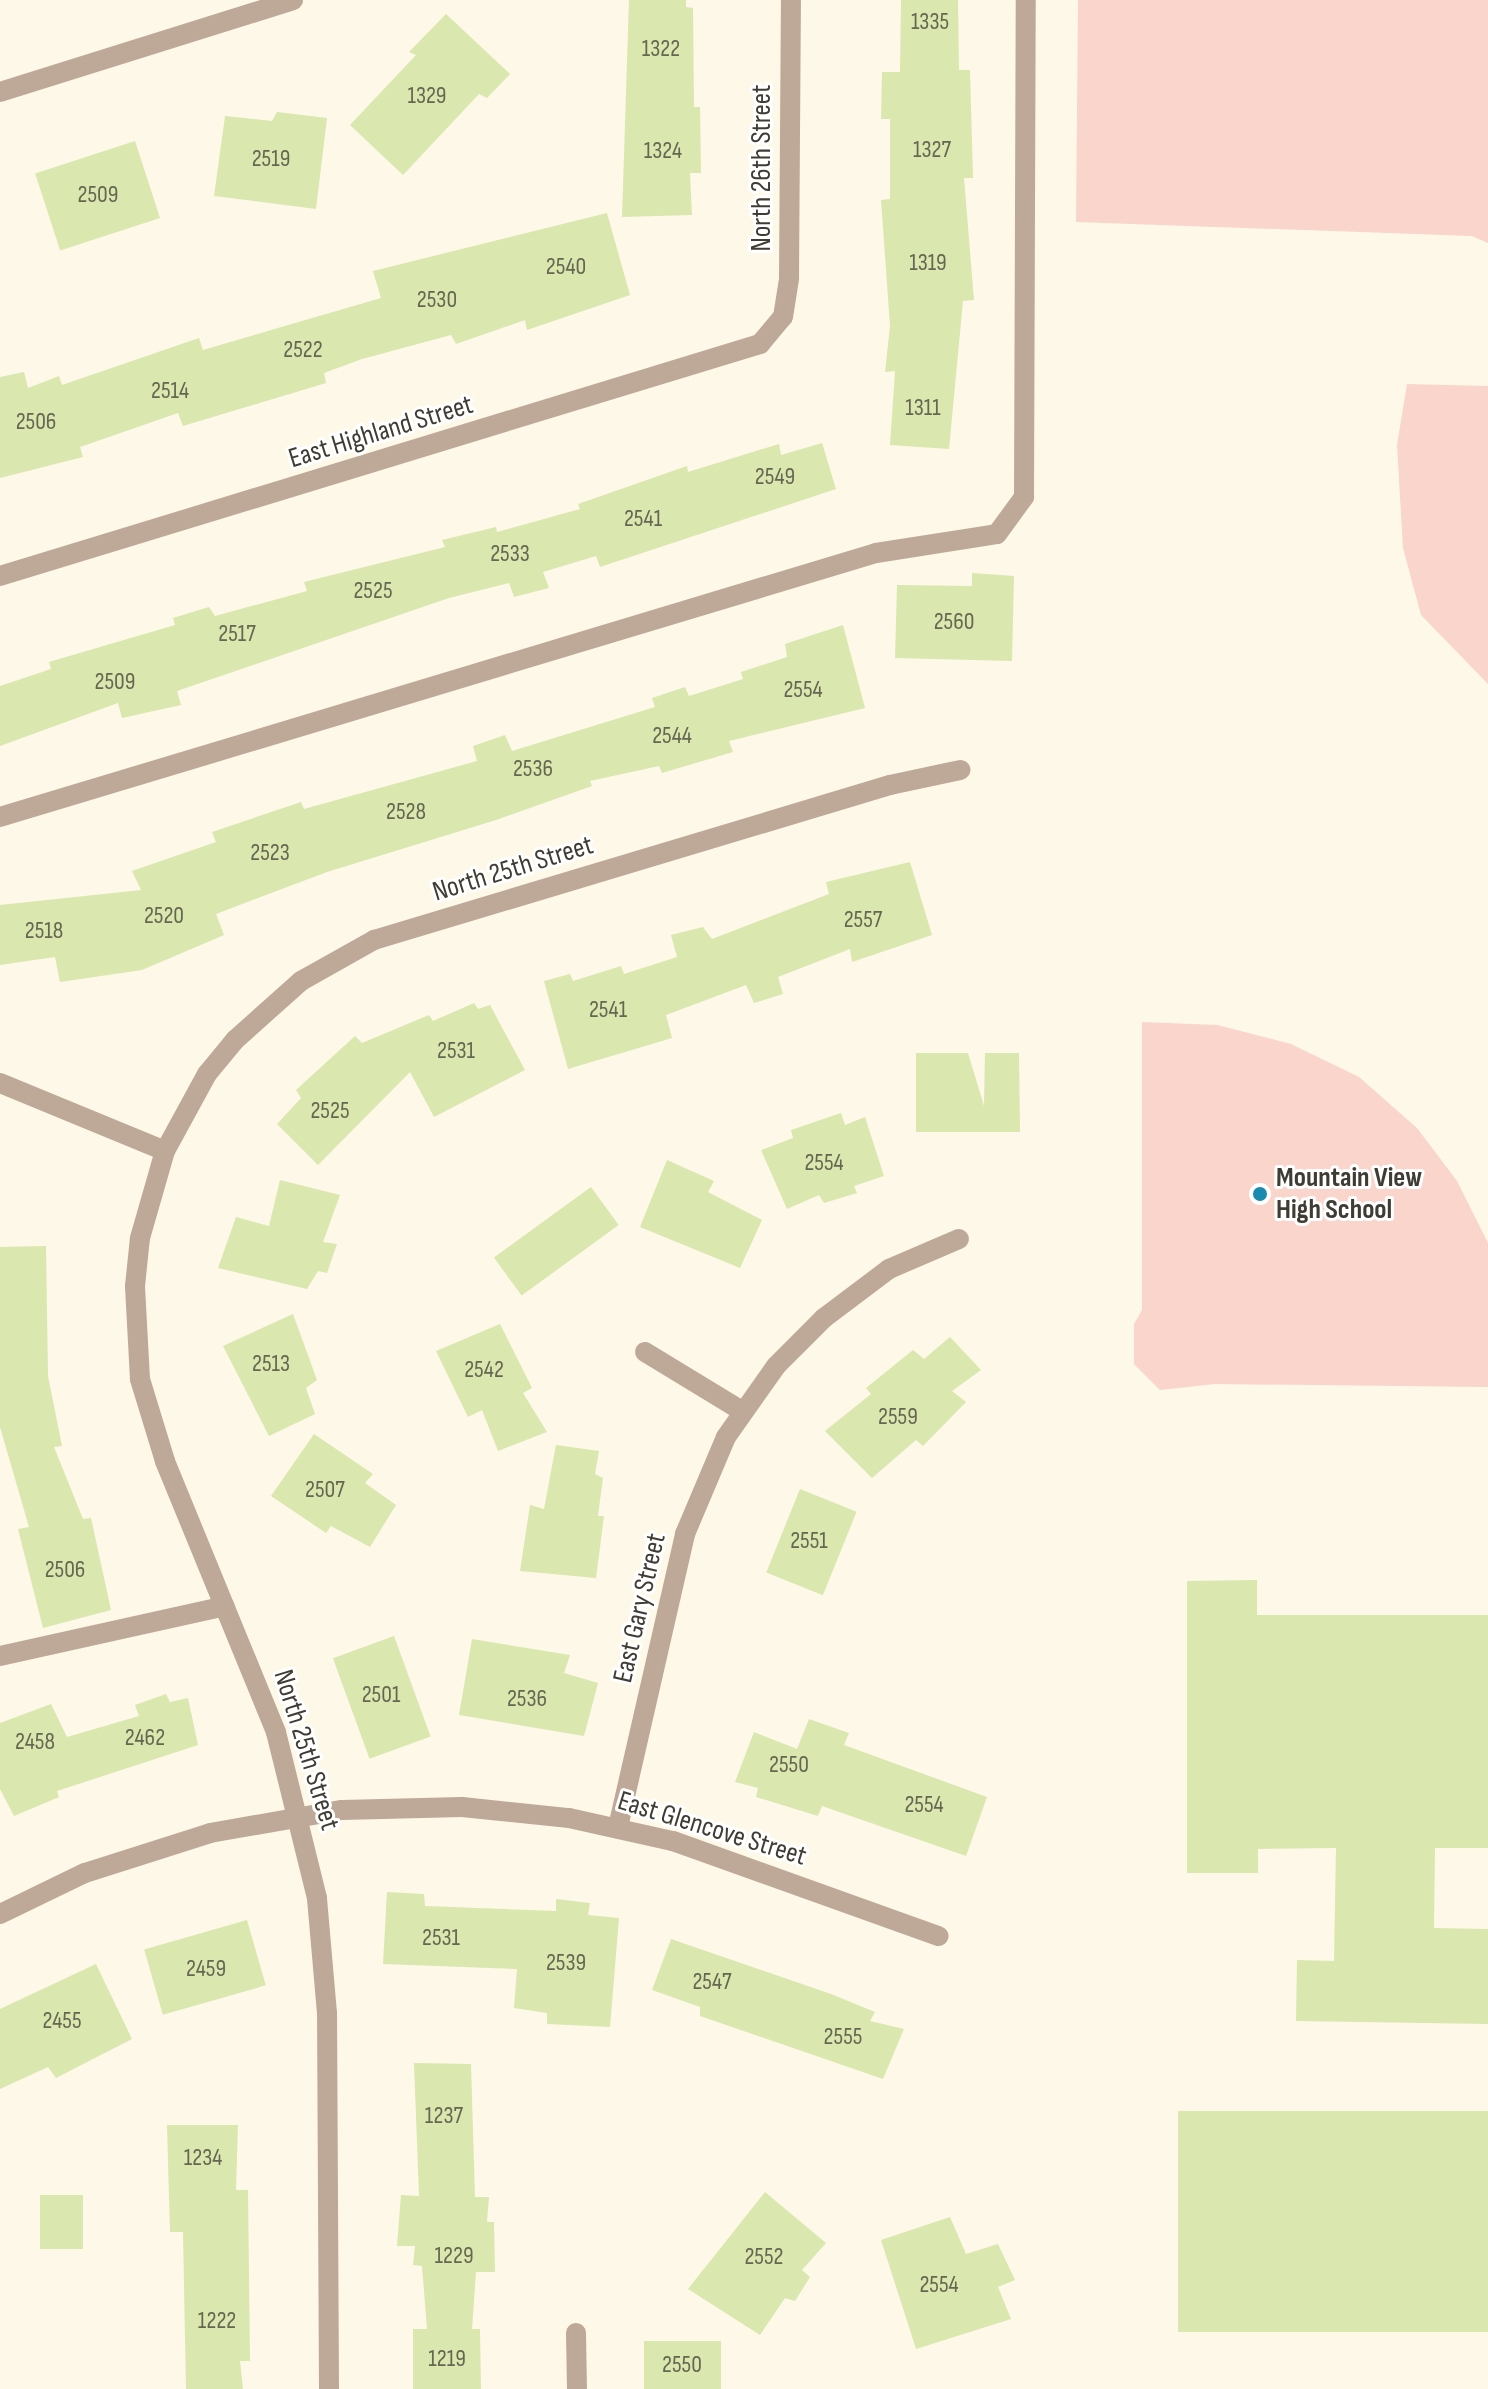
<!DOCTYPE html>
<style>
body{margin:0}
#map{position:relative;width:1488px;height:2389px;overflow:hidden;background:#fef8e8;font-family:"Sofia Sans Condensed",sans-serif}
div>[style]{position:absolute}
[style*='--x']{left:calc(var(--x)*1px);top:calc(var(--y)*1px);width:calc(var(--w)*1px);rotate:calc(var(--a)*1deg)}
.green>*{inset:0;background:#f9d5cb}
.building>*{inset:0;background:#dae7ae;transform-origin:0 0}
.service>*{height:20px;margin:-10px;padding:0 10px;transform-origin:10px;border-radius:10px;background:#bea998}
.minor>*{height:20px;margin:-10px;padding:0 10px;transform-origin:10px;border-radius:10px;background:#bea998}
.dots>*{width:22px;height:22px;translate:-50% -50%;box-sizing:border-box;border:4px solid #fff;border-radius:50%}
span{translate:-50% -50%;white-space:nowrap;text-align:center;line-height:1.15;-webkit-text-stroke:6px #fff;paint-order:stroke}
.number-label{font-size:24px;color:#666752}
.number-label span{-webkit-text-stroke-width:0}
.street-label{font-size:28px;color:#3f3c34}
.poi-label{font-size:28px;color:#3f3c34;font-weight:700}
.left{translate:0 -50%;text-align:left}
</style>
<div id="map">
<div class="green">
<div style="clip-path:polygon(1078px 0,1488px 0,1488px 243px,1472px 236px,1076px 222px)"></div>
<div style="clip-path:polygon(1407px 384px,1488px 386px,1488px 684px,1421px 615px,1403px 548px,1397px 445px)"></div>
<div style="clip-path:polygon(1142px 1022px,1217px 1025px,1291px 1044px,1359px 1077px,1417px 1128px,1457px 1181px,1488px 1243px,1488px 1387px,1215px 1384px,1160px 1390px,1134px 1364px,1134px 1324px,1142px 1310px)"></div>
</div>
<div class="building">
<div style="clip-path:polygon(629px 0,686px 0,686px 7px,693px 8px,694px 107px,700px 107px,701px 173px,690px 173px,692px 215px,622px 217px)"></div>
<div style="clip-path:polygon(901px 0,958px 0,959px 70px,970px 70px,973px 178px,964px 178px,974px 300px,963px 301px,949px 449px,890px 445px,895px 371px,885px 372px,890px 326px,881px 200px,890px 199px,890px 119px,881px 119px,882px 72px,900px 72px)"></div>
<div style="clip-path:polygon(446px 14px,510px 74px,487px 98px,479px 94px,403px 175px,350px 125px,416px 55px,409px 52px)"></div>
<div style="clip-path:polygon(277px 112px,327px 118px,316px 209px,214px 196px,225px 116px,272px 121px)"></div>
<div style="left:135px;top:141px;width:81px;height:105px;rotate:72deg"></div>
<div style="clip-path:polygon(607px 213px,630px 295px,527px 330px,525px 320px,456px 344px,451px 335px,362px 359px,324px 373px,326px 383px,183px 426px,178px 413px,80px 447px,83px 457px,0 478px,0 377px,24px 372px,28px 388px,59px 376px,62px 385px,199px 338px,203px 350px,381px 298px,373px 271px)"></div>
<div style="clip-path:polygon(822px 443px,836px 489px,600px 567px,596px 556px,543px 572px,549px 588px,514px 597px,509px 583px,449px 598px,177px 691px,181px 705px,122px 718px,118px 703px,0 746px,0 686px,51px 669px,49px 662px,175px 625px,173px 618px,209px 607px,215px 616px,307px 591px,304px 582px,445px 547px,442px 540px,496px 527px,497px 532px,580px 509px,578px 504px,687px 466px,688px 472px,779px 444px,781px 455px)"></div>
<div style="clip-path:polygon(972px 573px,1014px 576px,1012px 661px,895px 658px,897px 585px,972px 586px)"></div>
<div style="clip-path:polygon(843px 625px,865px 708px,729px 741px,733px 752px,662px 773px,659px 766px,590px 781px,592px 786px,496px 820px,327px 872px,216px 914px,224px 935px,142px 970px,60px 982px,55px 957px,0 965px,0 905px,141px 890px,132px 871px,216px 842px,212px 832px,301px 802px,304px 809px,477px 761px,473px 746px,505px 735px,512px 751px,655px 707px,652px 698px,685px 687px,689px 696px,743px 679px,741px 672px,787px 657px,785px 644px)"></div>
<div style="clip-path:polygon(910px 862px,932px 935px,852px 962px,850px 949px,778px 977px,783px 994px,754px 1003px,746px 985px,666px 1015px,672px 1038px,568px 1069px,544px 981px,570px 974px,573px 981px,621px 966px,624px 974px,677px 957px,671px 935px,703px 927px,712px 939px,829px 894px,826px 882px)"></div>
<div style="clip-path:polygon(474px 1003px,478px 1009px,490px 1005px,525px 1070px,434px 1117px,410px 1072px,318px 1165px,277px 1124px,301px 1098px,296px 1090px,355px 1036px,362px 1043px,429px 1015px,433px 1021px)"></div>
<div style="clip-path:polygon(916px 1053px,968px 1053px,984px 1106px,985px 1053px,1019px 1053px,1020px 1132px,916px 1132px)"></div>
<div style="clip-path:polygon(841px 1113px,845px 1125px,865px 1117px,884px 1176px,854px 1186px,857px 1193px,824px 1203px,819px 1195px,787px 1209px,761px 1150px,793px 1138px,791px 1130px)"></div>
<div style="clip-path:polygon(667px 1160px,714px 1181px,708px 1192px,762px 1220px,740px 1268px,640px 1227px)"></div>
<div style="clip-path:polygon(280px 1180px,340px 1195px,323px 1242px,337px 1244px,327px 1273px,318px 1271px,307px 1289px,218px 1268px,236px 1217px,269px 1226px)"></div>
<div style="left:591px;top:1187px;width:47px;height:120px;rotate:54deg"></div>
<div style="clip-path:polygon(46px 1246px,48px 1376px,62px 1446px,54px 1447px,83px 1519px,91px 1518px,111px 1610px,43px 1628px,18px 1529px,29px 1527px,0 1427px,0 1247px)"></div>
<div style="clip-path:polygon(293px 1314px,317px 1380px,306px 1388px,315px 1414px,269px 1436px,223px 1346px)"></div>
<div style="clip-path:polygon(500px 1324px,532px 1388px,523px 1393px,547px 1432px,498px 1451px,482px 1410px,468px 1417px,436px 1351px)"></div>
<div style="clip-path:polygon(950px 1337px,981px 1370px,952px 1391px,966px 1402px,923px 1446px,916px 1440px,872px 1478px,825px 1431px,871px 1394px,866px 1388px,913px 1350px,924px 1359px)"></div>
<div style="clip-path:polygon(314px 1434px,373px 1474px,365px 1483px,396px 1505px,370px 1547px,331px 1526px,326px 1533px,271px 1496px)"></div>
<div style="clip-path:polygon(556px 1445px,599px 1451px,595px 1474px,603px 1478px,598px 1516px,604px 1516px,596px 1578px,520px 1571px,530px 1505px,544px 1509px)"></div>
<div style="left:800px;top:1489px;width:61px;height:90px;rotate:22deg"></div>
<div style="clip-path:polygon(1257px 1580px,1257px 1615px,1488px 1615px,1488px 1848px,1435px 1848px,1434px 1928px,1488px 1929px,1488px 2024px,1296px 2021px,1297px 1960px,1334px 1961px,1336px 1848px,1258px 1849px,1258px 1873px,1187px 1873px,1187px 1581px)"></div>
<div style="left:394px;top:1636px;width:107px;height:65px;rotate:70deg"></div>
<div style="clip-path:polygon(472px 1639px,570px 1655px,564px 1673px,598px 1683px,584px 1736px,459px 1715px)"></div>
<div style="clip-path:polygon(166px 1694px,170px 1702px,188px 1698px,198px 1745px,57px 1791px,59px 1797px,14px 1816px,0 1789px,0 1723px,51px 1704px,67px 1737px,139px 1716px,135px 1705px)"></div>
<div style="clip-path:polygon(809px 1719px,849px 1733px,844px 1745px,987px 1797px,966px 1856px,822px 1806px,818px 1816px,756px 1797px,758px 1788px,735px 1782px,754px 1732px,797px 1749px)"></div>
<div style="clip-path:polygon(387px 1892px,424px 1894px,425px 1906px,556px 1911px,556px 1899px,590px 1903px,588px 1915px,619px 1918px,610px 2027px,547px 2024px,547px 2013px,514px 2008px,517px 1969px,383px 1964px)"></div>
<div style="left:247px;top:1920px;width:68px;height:107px;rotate:74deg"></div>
<div style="clip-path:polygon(671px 1939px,831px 1994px,875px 2012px,870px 2021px,904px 2029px,883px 2079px,700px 2016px,700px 2007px,652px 1990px)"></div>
<div style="clip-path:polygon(96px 1964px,132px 2039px,56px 2078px,48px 2067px,0 2089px,0 2009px)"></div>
<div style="clip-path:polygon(414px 2063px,471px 2064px,475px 2197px,489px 2197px,487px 2222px,494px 2222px,495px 2272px,476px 2272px,472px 2329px,480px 2329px,481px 2389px,413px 2389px,413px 2329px,427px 2329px,422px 2266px,413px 2265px,415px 2246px,397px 2246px,401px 2195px,419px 2196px)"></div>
<div style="left:1488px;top:2111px;width:221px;height:310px;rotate:90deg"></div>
<div style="clip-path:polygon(167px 2125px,238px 2125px,236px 2190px,248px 2190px,250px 2361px,240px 2361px,243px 2389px,186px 2389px,183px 2232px,170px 2232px)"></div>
<div style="clip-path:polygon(765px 2192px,826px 2243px,802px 2270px,810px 2277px,795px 2301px,785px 2298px,760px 2335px,688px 2289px)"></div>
<div style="left:40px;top:2195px;width:43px;height:54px"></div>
<div style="clip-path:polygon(950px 2217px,966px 2254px,998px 2244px,1015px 2280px,998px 2287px,1011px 2319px,916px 2349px,881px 2240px)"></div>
<div style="left:644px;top:2341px;width:77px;height:48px"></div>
</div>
<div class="service">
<div style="--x:0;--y:817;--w:915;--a:-16.77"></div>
<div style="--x:876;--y:553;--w:122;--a:-8.9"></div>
<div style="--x:997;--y:534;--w:46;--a:-53.9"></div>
<div style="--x:1024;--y:497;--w:497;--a:-89.8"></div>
<div style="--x:0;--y:1656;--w:230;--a:-12.5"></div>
<div style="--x:576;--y:2333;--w:56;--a:89"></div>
</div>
<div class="minor">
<div style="--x:0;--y:92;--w:307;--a:-17.4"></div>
<div style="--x:0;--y:576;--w:795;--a:-16.98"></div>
<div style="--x:760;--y:344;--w:35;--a:-50"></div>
<div style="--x:783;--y:317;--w:39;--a:-81"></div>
<div style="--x:789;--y:278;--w:278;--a:-89.6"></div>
<div style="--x:0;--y:1083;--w:178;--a:22.4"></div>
<div style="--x:645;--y:1352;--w:114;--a:31.3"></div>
<div style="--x:618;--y:1827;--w:301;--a:-77.1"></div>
<div style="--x:685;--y:1534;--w:105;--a:-67.1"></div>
<div style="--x:726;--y:1437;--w:87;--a:-54.8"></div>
<div style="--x:776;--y:1366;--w:68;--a:-45"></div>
<div style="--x:824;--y:1318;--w:81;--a:-37"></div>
<div style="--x:889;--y:1269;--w:76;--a:-23.2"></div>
<div style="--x:0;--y:1914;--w:94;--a:-25.8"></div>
<div style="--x:85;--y:1873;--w:131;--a:-17.7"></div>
<div style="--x:210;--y:1833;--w:134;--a:-9.9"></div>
<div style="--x:342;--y:1810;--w:120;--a:-1.4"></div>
<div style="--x:462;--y:1807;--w:108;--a:5.9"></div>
<div style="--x:569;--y:1818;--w:107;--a:12.5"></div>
<div style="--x:673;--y:1841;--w:282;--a:19.7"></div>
<div style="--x:329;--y:2389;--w:376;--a:-90.3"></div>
<div style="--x:327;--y:2013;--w:115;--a:-95"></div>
<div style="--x:317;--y:1898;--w:171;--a:-103.9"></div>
<div style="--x:276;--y:1732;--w:293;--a:-112.3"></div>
<div style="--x:165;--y:1461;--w:86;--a:-107"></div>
<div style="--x:140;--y:1379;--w:93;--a:-93.1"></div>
<div style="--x:135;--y:1286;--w:48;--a:-84.1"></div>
<div style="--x:140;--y:1238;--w:91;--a:-74"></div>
<div style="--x:165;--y:1151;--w:88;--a:-61.4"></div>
<div style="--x:207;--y:1074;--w:44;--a:-50.5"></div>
<div style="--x:235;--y:1040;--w:89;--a:-41.8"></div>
<div style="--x:301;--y:981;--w:84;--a:-29.3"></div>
<div style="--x:374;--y:940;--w:539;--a:-16.72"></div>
<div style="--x:890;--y:785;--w:72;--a:-12.1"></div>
</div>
<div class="dots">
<div style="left:1260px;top:1194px;background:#1989af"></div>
</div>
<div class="number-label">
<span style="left:930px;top:22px">1335</span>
<span style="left:661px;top:49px">1322</span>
<span style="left:427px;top:96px">1329</span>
<span style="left:932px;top:150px">1327</span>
<span style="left:663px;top:151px">1324</span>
<span style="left:271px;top:159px">2519</span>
<span style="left:98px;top:195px">2509</span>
<span style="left:928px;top:263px">1319</span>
<span style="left:566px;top:267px">2540</span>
<span style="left:437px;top:300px">2530</span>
<span style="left:303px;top:350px">2522</span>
<span style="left:170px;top:391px">2514</span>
<span style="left:923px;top:408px">1311</span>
<span style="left:36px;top:422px">2506</span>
<span style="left:775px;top:477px">2549</span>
<span style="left:643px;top:519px">2541</span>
<span style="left:510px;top:554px">2533</span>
<span style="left:373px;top:591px">2525</span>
<span style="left:954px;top:622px">2560</span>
<span style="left:237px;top:634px">2517</span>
<span style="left:115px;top:682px">2509</span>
<span style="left:803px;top:690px">2554</span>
<span style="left:672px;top:736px">2544</span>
<span style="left:533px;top:769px">2536</span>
<span style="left:406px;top:812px">2528</span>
<span style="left:270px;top:853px">2523</span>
<span style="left:164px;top:916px">2520</span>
<span style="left:863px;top:920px">2557</span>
<span style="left:44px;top:931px">2518</span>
<span style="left:608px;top:1010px">2541</span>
<span style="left:456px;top:1051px">2531</span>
<span style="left:330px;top:1111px">2525</span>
<span style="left:824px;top:1163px">2554</span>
<span style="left:271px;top:1364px">2513</span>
<span style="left:484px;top:1370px">2542</span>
<span style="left:898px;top:1417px">2559</span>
<span style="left:325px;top:1490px">2507</span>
<span style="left:809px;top:1541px">2551</span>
<span style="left:65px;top:1570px">2506</span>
<span style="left:381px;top:1695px">2501</span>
<span style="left:527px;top:1699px">2536</span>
<span style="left:145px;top:1738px">2462</span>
<span style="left:35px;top:1742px">2458</span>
<span style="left:789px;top:1765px">2550</span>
<span style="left:924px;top:1805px">2554</span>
<span style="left:441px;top:1938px">2531</span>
<span style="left:566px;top:1963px">2539</span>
<span style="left:206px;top:1969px">2459</span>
<span style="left:712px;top:1982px">2547</span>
<span style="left:62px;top:2021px">2455</span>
<span style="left:843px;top:2037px">2555</span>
<span style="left:444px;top:2116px">1237</span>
<span style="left:203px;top:2158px">1234</span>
<span style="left:454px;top:2256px">1229</span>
<span style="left:764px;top:2257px">2552</span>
<span style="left:939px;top:2285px">2554</span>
<span style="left:217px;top:2321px">1222</span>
<span style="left:447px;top:2359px">1219</span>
<span style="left:682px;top:2365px">2550</span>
</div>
<div class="street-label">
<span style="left:762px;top:168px;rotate:-90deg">North 26th Street</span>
<span style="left:381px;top:432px;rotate:-17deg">East Highland Street</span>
<span style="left:513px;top:869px;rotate:-17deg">North 25th Street</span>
<span style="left:640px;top:1608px;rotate:-77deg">East Gary Street</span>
<span style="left:306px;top:1750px;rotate:73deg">North 25th Street</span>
<span style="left:712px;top:1829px;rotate:17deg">East Glencove Street</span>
</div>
<div class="poi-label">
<span class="left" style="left:1276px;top:1194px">Mountain View<br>High School</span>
</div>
</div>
